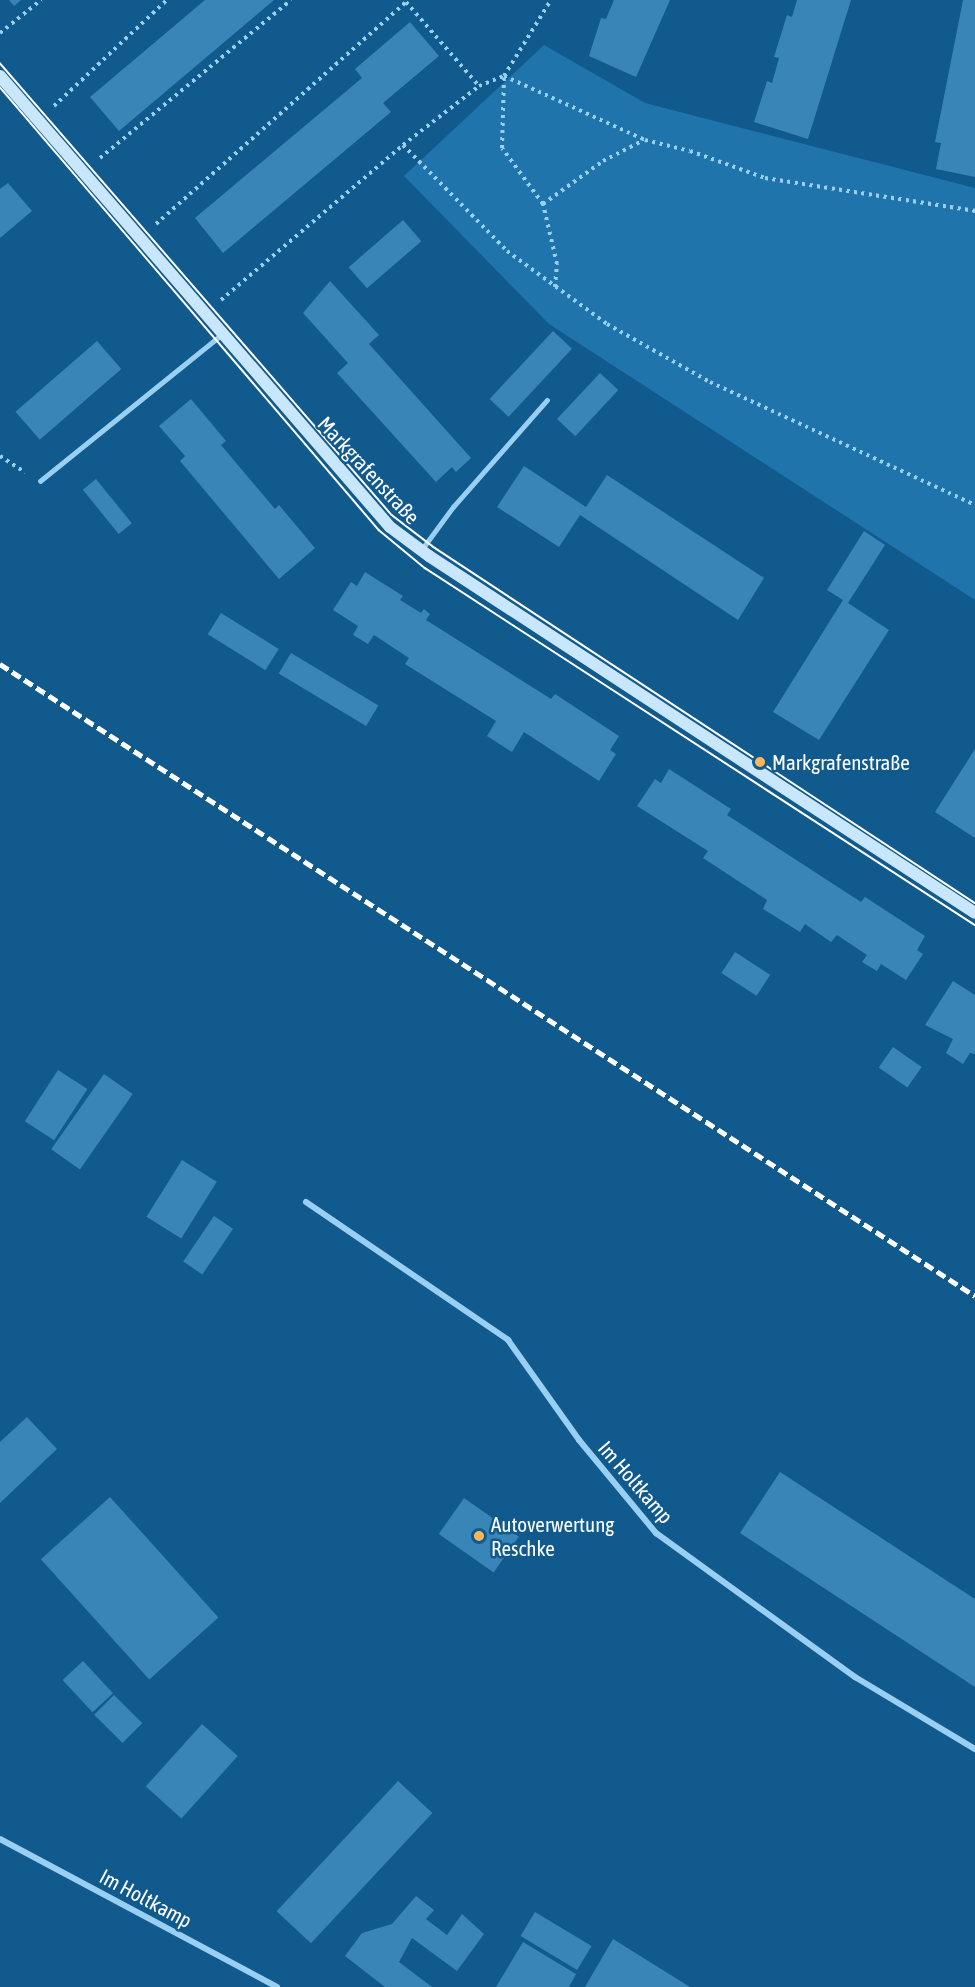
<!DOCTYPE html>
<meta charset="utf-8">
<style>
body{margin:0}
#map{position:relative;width:975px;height:1987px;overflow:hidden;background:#105a8e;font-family:"Asap Condensed",sans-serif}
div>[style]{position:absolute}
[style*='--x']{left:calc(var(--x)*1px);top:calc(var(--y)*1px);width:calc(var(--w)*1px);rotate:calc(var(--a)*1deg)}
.green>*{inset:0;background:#1f74ab}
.building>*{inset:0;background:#3985b7;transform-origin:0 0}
.path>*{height:4px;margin-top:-2px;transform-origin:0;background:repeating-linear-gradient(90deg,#99cff2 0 3px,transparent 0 7.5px)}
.lane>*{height:4.5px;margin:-2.25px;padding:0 2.25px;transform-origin:2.25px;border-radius:2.25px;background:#99cff2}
.street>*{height:6px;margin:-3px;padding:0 3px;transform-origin:3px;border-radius:3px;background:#99cff2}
.secondary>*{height:12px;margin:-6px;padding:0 6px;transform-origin:6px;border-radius:6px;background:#c8e6fc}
.tram>*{height:1.5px;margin:-0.75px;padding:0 0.75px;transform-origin:0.75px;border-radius:0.75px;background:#fff}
.rail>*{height:4.5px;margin-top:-2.25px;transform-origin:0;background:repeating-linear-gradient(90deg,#fff 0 10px,transparent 0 14.5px)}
.dots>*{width:16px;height:16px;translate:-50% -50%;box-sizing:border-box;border:3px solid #105a8e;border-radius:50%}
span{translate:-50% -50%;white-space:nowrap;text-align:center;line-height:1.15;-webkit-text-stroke:5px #105a8e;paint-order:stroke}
.street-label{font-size:21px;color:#fff}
.poi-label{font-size:21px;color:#fff}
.left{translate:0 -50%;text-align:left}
</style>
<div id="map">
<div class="green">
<div style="clip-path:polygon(544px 45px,645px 103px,975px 188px,975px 600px,549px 324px,404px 176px)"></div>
</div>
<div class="building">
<div style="clip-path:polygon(9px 0,21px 0,14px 6px)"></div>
<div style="clip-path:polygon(205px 0,274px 0,119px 131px,90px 97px)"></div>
<div style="clip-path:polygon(614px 0,670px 0,636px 77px,589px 56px,601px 18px,606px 19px)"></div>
<div style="clip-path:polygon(797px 0,851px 0,808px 139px,754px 122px,767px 81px,772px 83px,779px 58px,774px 57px,787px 15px,792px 17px)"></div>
<div style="clip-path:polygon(963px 0,975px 0,975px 177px,936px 169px,941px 143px,935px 142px)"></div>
<div style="clip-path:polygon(410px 22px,439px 56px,383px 103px,391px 112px,223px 253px,195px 218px,362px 78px,355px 69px)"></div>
<div style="clip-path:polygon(8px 183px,32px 211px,0 238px,0 189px)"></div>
<div style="left:403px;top:220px;width:28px;height:72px;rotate:49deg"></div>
<div style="clip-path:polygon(330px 281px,379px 335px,369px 344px,471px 458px,456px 472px,452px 467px,436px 482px,337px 373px,348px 363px,303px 313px)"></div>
<div style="left:553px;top:331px;width:26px;height:93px;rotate:43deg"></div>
<div style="left:97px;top:341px;width:37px;height:108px;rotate:49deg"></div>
<div style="left:600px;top:373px;width:25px;height:63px;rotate:43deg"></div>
<div style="clip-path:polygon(191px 399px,226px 441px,221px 445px,275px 509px,279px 505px,315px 548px,279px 579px,180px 461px,185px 456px,159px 426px)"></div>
<div style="clip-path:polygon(524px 466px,586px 507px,607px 475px,764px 578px,738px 620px,580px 515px,559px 547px,497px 507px)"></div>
<div style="left:96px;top:479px;width:57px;height:17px;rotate:51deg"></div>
<div style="clip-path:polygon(864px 531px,885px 545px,848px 603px,889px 630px,819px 740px,773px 712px,843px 600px,827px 590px)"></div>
<div style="clip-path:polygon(365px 572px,403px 596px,400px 600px,421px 613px,424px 609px,430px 614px,426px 620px,551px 699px,555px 694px,619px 736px,610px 750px,616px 754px,599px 781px,524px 732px,512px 752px,487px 736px,496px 721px,405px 664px,409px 658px,374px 635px,368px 644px,353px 635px,358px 626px,333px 610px,351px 582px,357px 586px)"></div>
<div style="left:221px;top:613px;width:68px;height:25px;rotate:32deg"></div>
<div style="left:291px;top:653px;width:102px;height:24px;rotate:31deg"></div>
<div style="clip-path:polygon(975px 749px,975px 838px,935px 812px)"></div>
<div style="clip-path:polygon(669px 769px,731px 809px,727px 815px,861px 902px,865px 897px,925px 936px,917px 950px,923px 954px,906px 980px,881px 964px,877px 971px,862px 962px,867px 955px,837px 935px,831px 942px,805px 924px,800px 932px,763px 909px,767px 900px,703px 858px,708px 851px,637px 806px,655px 779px,661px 783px)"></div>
<div style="left:735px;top:952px;width:42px;height:25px;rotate:33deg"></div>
<div style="clip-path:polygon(953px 981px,975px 995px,975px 1054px,970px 1053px,963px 1064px,946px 1053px,953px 1039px,925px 1025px)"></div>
<div style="left:893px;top:1047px;width:35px;height:25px;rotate:35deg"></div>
<div style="left:58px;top:1070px;width:35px;height:61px;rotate:33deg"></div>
<div style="left:104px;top:1074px;width:35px;height:92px;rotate:35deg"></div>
<div style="left:182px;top:1160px;width:41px;height:67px;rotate:32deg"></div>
<div style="left:214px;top:1216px;width:23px;height:55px;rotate:34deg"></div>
<div style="clip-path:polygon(27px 1417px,57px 1449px,0 1503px,0 1442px)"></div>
<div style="clip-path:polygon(780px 1472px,975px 1599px,975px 1687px,740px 1533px)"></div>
<div style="left:110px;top:1497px;width:162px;height:93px;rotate:48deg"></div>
<div style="left:464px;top:1498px;width:67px;height:44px;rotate:35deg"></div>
<div style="left:83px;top:1661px;width:44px;height:28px;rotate:47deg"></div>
<div style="left:114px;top:1695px;width:40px;height:28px;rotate:45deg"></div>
<div style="left:202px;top:1724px;width:48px;height:84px;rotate:42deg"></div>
<div style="left:398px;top:1781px;width:47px;height:178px;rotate:43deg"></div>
<div style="clip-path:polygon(416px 1896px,434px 1910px,426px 1919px,447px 1935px,462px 1914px,484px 1934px,457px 1971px,412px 1938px,399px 1962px,432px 1987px,385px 1987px,345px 1956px,362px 1933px,392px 1924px)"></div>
<div style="left:535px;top:1912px;width:66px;height:28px;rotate:31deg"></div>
<div style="clip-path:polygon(613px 1939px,690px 1987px,585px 1987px)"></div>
<div style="clip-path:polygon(523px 1942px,576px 1974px,569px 1987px,496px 1987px)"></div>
</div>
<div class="path">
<div style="--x:0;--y:33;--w:53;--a:-38.8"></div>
<div style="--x:54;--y:106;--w:155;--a:-43.2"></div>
<div style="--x:403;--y:145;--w:148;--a:45.5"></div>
<div style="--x:507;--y:251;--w:124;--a:36.1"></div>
<div style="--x:607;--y:324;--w:118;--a:29.4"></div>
<div style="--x:710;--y:382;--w:292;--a:24.9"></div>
<div style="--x:100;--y:158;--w:248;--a:-39.6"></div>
<div style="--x:543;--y:204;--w:69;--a:-126.2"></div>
<div style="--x:502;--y:148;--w:72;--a:-88.4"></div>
<div style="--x:504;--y:76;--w:155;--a:24.4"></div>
<div style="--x:645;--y:140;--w:46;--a:13.7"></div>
<div style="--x:690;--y:151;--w:80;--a:19.8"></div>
<div style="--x:765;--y:178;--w:213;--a:8.9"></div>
<div style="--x:156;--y:224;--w:334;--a:-41.6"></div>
<div style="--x:406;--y:2;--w:111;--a:49"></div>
<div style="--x:555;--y:287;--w:23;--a:-85"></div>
<div style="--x:557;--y:264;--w:62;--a:-103.1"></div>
<div style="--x:543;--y:204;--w:74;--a:-35.6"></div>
<div style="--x:603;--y:161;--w:46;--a:-27.1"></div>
<div style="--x:221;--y:300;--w:239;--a:-40.4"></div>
<div style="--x:403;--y:145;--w:96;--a:-37.8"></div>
<div style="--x:479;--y:86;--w:27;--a:-22"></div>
<div style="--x:504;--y:76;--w:89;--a:-58.3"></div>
<div style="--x:0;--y:456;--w:30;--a:33"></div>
</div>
<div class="lane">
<div style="--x:40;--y:481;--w:234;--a:-38.9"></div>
<div style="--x:422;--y:549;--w:52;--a:-53.6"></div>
<div style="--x:453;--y:507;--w:142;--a:-48.7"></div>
</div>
<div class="street">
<div style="--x:306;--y:1202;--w:245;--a:34.3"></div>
<div style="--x:508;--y:1340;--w:123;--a:54.6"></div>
<div style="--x:579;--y:1440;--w:121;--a:50.4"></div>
<div style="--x:656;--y:1533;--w:246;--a:35.9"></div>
<div style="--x:855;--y:1677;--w:140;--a:31"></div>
<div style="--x:0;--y:1839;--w:314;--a:28.1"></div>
</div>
<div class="secondary">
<div style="--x:0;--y:76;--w:596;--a:49.15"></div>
<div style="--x:390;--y:527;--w:49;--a:36.6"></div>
<div style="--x:429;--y:556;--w:652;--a:33.18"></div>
</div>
<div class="tram">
<div style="--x:0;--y:63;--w:598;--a:49.07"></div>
<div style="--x:392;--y:515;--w:54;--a:37.5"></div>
<div style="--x:435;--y:548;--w:646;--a:33.32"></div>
<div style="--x:0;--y:87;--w:583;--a:49.45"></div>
<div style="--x:379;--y:530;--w:60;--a:39.6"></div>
<div style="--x:425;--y:568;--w:656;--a:32.99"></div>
</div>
<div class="rail">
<div style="--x:0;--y:664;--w:1162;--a:32.95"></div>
</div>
<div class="dots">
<div style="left:760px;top:762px;background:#ffb65a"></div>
<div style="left:479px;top:1536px;background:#ffb65a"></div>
</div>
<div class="street-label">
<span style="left:369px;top:470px;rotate:47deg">Markgrafenstraße</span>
<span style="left:636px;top:1482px;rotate:49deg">Im Holtkamp</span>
<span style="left:146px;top:1898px;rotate:28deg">Im Holtkamp</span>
</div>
<div class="poi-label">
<span class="left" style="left:772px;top:762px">Markgrafenstraße</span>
<span class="left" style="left:491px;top:1536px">Autoverwertung<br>Reschke</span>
</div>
</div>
